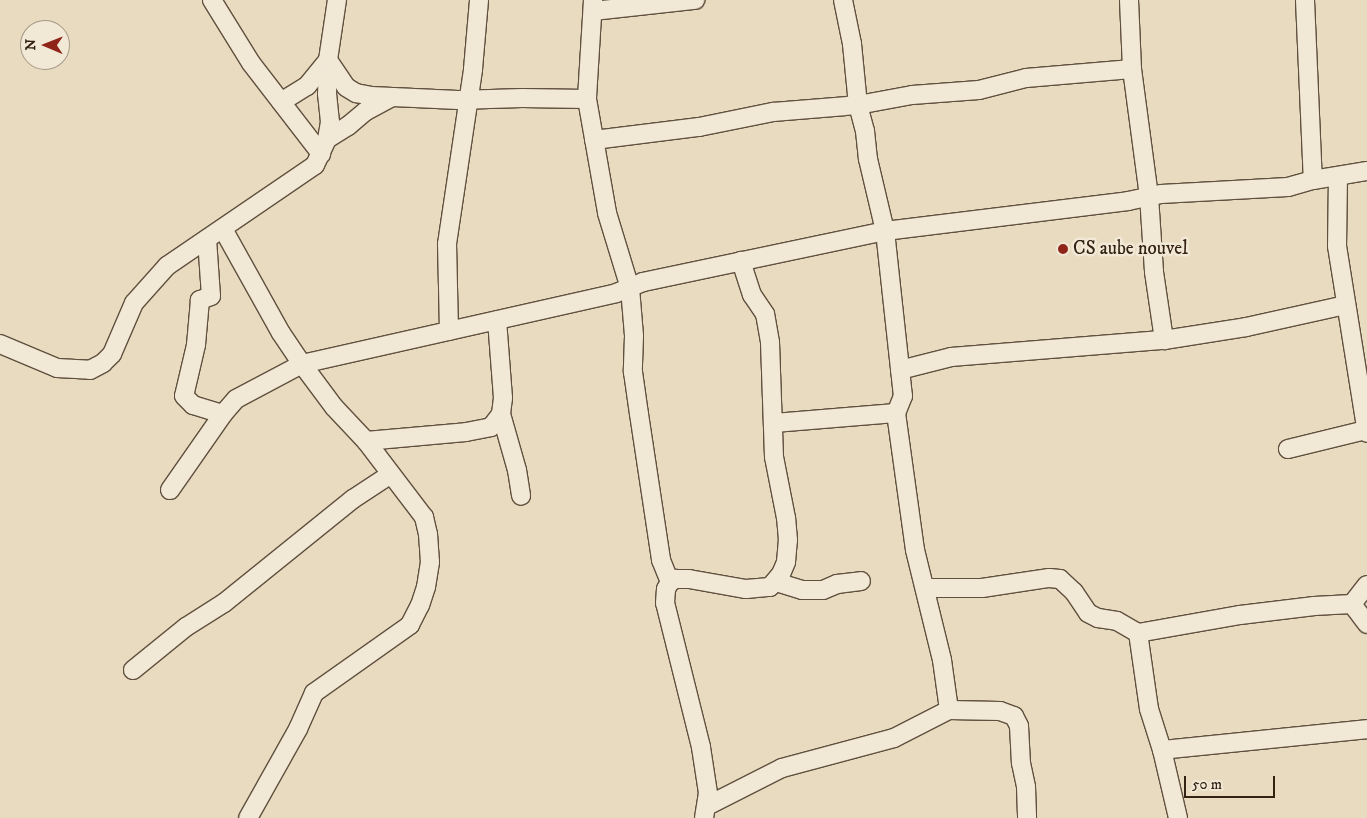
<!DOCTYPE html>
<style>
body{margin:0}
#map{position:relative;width:1367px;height:818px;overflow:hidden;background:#e9dbc0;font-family:"IM FELL DW Pica",serif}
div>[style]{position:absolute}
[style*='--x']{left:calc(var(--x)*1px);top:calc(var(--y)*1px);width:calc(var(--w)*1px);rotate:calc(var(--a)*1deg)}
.roads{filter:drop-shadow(1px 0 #60503e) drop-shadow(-1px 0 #60503e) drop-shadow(0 1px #60503e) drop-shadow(0 -1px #60503e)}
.minor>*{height:18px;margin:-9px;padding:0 9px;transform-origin:9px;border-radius:9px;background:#f1e8d6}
.dots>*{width:14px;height:14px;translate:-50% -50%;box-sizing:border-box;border:2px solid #f1e8d6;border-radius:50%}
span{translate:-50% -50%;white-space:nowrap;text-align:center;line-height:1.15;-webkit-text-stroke:5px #f1e8d6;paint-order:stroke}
.poi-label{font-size:19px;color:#332212}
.left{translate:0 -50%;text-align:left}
.north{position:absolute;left:20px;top:20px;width:50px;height:50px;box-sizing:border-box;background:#f1e8d6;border:1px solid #a59988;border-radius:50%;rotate:271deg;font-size:14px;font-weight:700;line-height:20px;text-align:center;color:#332212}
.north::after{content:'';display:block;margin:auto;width:18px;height:22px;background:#8f2418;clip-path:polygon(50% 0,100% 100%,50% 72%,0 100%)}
.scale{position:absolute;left:1184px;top:776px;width:91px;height:22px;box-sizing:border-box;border:2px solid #332212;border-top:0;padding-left:6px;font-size:15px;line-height:18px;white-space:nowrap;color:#332212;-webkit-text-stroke:4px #f1e8d6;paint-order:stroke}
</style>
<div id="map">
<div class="roads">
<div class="minor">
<div style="--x:212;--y:0;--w:74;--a:58.2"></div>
<div style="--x:251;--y:63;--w:115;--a:52.4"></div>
<div style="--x:593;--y:0;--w:99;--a:93.5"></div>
<div style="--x:587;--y:99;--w:116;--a:80"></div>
<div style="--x:607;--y:213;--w:78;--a:73"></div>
<div style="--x:630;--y:288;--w:48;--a:85.2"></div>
<div style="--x:634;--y:336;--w:36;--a:92"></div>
<div style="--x:633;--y:372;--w:42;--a:81.9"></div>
<div style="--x:639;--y:414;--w:148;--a:81.4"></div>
<div style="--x:661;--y:560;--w:24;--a:68"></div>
<div style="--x:843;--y:0;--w:45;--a:78.4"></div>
<div style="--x:852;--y:44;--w:61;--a:84.4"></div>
<div style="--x:858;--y:105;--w:27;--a:75"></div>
<div style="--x:865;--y:131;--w:28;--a:84"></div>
<div style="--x:868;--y:159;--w:74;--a:76.7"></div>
<div style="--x:885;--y:231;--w:166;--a:83.8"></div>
<div style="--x:903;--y:396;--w:18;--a:112"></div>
<div style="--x:896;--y:413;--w:138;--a:82.1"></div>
<div style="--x:915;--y:550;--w:113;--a:76.2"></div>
<div style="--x:942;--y:660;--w:50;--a:82"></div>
<div style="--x:1129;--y:0;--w:69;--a:87.5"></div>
<div style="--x:1132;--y:69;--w:128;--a:82.4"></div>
<div style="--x:1149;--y:196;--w:76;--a:86.2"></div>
<div style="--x:1154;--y:272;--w:69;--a:81.6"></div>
<div style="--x:1305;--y:0;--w:180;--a:87.5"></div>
<div style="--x:593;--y:11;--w:103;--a:-6.2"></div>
<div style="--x:281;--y:102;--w:31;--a:-32"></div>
<div style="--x:307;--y:86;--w:33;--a:-51"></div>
<div style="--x:328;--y:60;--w:32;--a:56"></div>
<div style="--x:346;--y:87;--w:12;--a:31"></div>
<div style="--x:356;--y:93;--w:15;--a:11"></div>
<div style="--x:371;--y:96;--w:87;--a:2.6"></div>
<div style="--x:458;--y:100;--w:64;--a:-1.8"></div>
<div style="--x:522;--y:98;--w:65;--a:0.9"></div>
<div style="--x:327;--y:139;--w:25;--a:-32"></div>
<div style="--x:348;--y:126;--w:23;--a:-40"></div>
<div style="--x:366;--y:111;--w:30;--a:-28"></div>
<div style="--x:594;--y:140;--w:106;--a:-7.1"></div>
<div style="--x:699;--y:127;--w:76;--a:-11.5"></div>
<div style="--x:773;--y:112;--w:85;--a:-4.7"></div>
<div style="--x:858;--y:105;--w:55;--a:-10.5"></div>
<div style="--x:912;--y:95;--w:67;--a:-4.3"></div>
<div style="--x:979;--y:90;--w:49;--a:-14.3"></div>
<div style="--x:1026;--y:78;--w:106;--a:-4.9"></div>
<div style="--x:1338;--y:176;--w:70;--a:90.8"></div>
<div style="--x:1337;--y:246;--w:189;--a:80.9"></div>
<div style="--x:223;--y:229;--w:119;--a:60.9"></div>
<div style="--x:281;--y:333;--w:37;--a:56"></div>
<div style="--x:302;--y:364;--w:54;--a:53.3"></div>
<div style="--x:334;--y:407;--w:47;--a:46.7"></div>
<div style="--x:366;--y:441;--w:96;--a:52.7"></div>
<div style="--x:424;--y:517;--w:17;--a:77"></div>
<div style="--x:428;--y:534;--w:28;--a:86"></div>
<div style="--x:430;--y:562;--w:25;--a:99"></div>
<div style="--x:426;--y:587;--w:19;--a:108"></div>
<div style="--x:420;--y:605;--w:22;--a:117"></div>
<div style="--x:410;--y:625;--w:118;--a:144.7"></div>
<div style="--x:314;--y:693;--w:39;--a:114"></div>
<div style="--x:298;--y:729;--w:102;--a:119.3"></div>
<div style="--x:207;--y:239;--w:57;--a:86"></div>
<div style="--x:211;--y:296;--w:12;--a:160"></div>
<div style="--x:200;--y:300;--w:45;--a:95.1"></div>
<div style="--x:196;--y:345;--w:52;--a:103.2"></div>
<div style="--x:184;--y:396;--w:13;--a:45"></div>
<div style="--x:193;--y:405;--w:31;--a:17"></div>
<div style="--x:223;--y:414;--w:20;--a:-49"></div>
<div style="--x:236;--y:399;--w:75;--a:-27.9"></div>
<div style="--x:302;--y:364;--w:322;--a:-12.7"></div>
<div style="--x:616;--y:293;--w:29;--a:-22"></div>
<div style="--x:643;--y:282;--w:247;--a:-11.9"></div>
<div style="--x:885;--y:231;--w:245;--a:-7"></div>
<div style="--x:1128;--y:201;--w:34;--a:-12"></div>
<div style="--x:1161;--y:194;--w:127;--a:-3.2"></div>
<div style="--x:1288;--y:187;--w:26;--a:-16"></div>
<div style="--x:1313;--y:180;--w:55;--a:-9.5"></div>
<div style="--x:449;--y:331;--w:87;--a:-91.3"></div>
<div style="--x:447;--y:244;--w:177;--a:-81.5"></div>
<div style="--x:473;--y:69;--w:69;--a:-85"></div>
<div style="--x:0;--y:344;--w:62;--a:22.8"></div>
<div style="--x:57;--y:368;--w:33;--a:3"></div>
<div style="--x:90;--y:370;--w:15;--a:-28"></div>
<div style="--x:103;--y:363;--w:13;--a:-45"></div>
<div style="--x:112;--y:354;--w:56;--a:-66.7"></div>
<div style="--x:134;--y:303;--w:50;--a:-48.3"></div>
<div style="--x:167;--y:266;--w:179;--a:-34.3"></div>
<div style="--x:315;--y:165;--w:29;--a:-65"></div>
<div style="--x:327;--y:139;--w:17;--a:-80"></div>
<div style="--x:330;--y:122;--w:28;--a:-96"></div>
<div style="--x:327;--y:94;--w:34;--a:-88"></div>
<div style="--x:328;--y:60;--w:61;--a:-81.5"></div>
<div style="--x:900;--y:370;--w:53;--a:-14.3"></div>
<div style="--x:951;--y:357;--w:214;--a:-4.6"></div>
<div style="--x:1164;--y:340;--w:83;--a:-9"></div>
<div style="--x:1246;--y:327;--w:101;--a:-12.5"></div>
<div style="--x:501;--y:414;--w:58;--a:74.1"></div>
<div style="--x:517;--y:470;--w:26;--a:81"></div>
<div style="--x:774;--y:423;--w:122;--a:-4.7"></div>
<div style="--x:366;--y:441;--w:100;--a:-5.1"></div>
<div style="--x:466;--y:432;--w:25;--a:-11"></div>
<div style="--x:491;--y:427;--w:16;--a:-52"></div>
<div style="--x:501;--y:414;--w:16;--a:-83"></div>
<div style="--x:503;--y:398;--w:78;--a:-94.4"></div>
<div style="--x:1288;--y:449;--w:80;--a:-13.7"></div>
<div style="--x:170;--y:490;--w:93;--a:-55.1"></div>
<div style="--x:776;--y:582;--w:27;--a:17"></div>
<div style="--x:802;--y:590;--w:21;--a:0"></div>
<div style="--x:823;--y:590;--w:15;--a:-23"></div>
<div style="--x:837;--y:584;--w:24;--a:-7"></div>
<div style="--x:925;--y:588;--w:57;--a:0"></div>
<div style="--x:982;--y:588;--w:68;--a:-8.5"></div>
<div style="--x:1049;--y:578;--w:11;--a:5"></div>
<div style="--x:1060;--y:579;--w:19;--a:43"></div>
<div style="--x:1074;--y:592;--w:25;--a:56"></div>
<div style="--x:1088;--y:613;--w:11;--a:27"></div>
<div style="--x:1098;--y:618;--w:19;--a:9"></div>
<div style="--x:1117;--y:621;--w:24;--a:30"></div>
<div style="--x:1352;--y:604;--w:25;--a:53"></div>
<div style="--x:133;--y:670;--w:68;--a:-39.1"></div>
<div style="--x:186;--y:627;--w:45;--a:-32.3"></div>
<div style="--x:224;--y:603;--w:166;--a:-38.9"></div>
<div style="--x:353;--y:499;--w:45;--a:-33.3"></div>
<div style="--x:1162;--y:750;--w:43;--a:-107.6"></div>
<div style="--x:1149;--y:709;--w:77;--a:-98.2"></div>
<div style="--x:1138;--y:633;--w:104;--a:-10"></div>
<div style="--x:1240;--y:615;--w:75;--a:-6.9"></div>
<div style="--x:1314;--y:606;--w:38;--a:-3"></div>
<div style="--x:1352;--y:604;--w:24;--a:-52"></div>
<div style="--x:707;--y:806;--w:84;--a:-26.9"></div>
<div style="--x:782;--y:768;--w:116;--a:-15"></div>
<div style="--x:894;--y:738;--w:62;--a:-27"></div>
<div style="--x:949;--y:710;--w:51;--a:1.1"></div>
<div style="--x:1000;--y:711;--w:15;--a:20"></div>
<div style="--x:1014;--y:716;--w:11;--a:63"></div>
<div style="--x:1019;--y:726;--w:37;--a:87"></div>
<div style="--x:1021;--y:763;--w:25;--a:78"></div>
<div style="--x:1026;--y:787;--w:31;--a:88"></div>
<div style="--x:704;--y:818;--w:25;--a:-81"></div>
<div style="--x:708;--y:793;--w:47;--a:-98.7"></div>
<div style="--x:701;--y:747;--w:148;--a:-104"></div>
<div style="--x:665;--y:603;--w:14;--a:-86"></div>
<div style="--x:666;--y:589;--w:8;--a:-60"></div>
<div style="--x:670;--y:582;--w:7;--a:-27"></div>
<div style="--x:676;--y:579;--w:13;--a:0"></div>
<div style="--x:689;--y:579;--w:58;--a:10"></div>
<div style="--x:746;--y:589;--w:24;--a:-5"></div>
<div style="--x:770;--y:587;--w:17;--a:-50"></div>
<div style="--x:781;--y:574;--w:13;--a:-67"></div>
<div style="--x:786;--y:562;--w:22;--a:-85"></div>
<div style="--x:788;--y:540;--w:22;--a:-95"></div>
<div style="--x:786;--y:518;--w:62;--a:-101.1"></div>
<div style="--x:774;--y:457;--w:115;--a:-92"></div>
<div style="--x:770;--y:342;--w:28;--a:-100"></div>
<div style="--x:765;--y:314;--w:23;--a:-124"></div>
<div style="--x:752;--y:295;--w:36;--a:-108"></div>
<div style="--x:1178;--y:818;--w:70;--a:-103.2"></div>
<div style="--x:1162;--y:750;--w:206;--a:-5.8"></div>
</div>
</div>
<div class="dots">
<div style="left:1063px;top:249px;background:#8f2418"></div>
</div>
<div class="poi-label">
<span class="left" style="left:1073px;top:249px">CS aube nouvel</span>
</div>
<div class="north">N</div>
<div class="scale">50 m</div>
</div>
